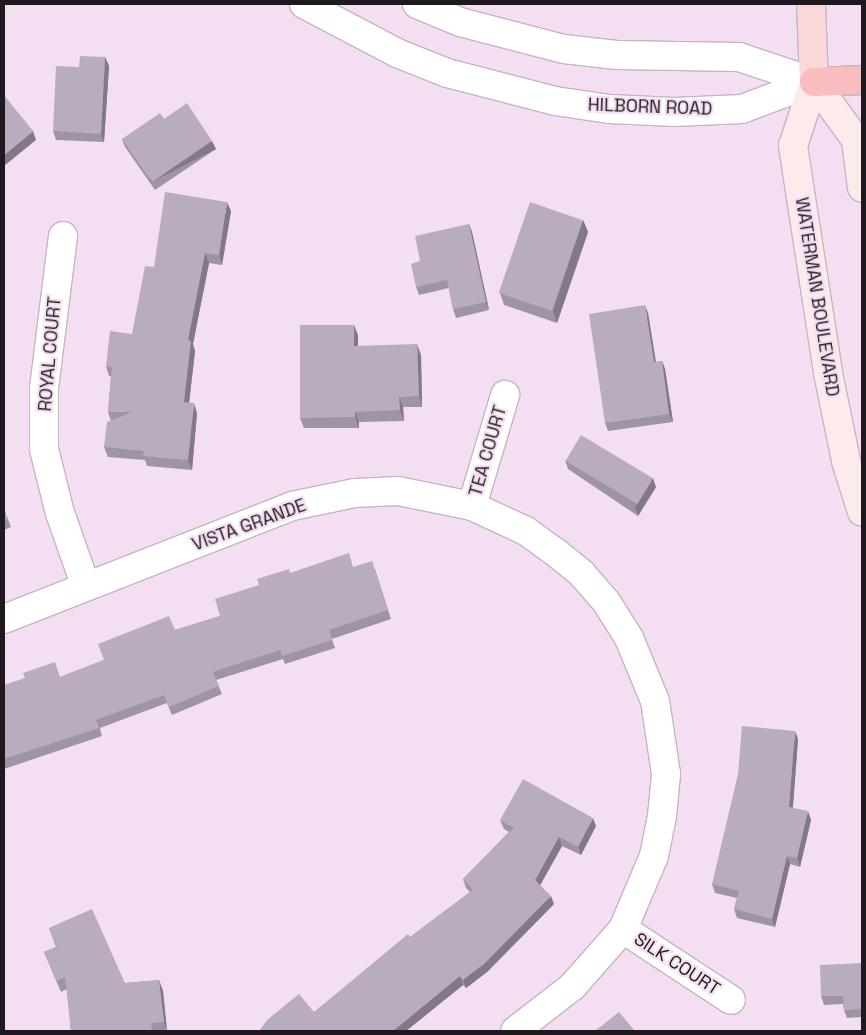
<!DOCTYPE html>
<style>
body{margin:0}
#map{position:relative;width:866px;height:1035px;overflow:hidden;background:#f3dff1;font-family:"Space Grotesk",sans-serif}
div>[style]{position:absolute}
[style*='--x']{left:calc(var(--x)*1px);top:calc(var(--y)*1px);width:calc(var(--w)*1px);rotate:calc(var(--a)*1deg)}
.roads{filter:drop-shadow(1px 0 #c7b3c5) drop-shadow(-1px 0 #c7b3c5) drop-shadow(0 1px #c7b3c5) drop-shadow(0 -1px #c7b3c5)}
.minor>*{height:28px;margin:-14px;padding:0 14px;transform-origin:14px;border-radius:14px;background:#fff}
.tertiary>*{height:28px;margin:-14px;padding:0 14px;transform-origin:14px;border-radius:14px;background:#fff}
.secondary>*{height:28px;margin:-14px;padding:0 14px;transform-origin:14px;border-radius:14px;background:#fdebec}
.primary>*{height:28px;margin:-14px;padding:0 14px;transform-origin:14px;border-radius:14px;background:#fad7d9}
.motorway>*{height:28px;margin:-14px;padding:0 14px;transform-origin:14px;border-radius:14px;background:#f7bdbf}
.wall>*{inset:0;background:#9f94a6}
.shaded-wall>*{inset:0;background:#827887;transform-origin:0 0}
.building>*{inset:0;background:#b9acc1;transform-origin:0 0}
span{translate:-50% -50%;white-space:nowrap;text-align:center;line-height:1.15;-webkit-text-stroke:4.5px #f3dff1;paint-order:stroke}
.street-label{font-size:18px;color:#1f181f}
.frame{position:absolute;inset:0;border:5px solid #1f181f;pointer-events:none}
</style>
<div id="map">
<div class="roads">
<div class="minor">
<div style="--x:63;--y:236;--w:153;--a:97.1"></div>
<div style="--x:44;--y:388;--w:61;--a:90"></div>
<div style="--x:44;--y:449;--w:66;--a:76"></div>
<div style="--x:60;--y:513;--w:78;--a:70.6"></div>
<div style="--x:472;--y:506;--w:116;--a:-73.4"></div>
<div style="--x:4;--y:619;--w:309;--a:-21.4"></div>
<div style="--x:292;--y:506;--w:64;--a:-11.7"></div>
<div style="--x:355;--y:493;--w:43;--a:-2.7"></div>
<div style="--x:398;--y:491;--w:76;--a:11.5"></div>
<div style="--x:472;--y:506;--w:60;--a:24.8"></div>
<div style="--x:526;--y:531;--w:34;--a:36"></div>
<div style="--x:554;--y:551;--w:36;--a:39"></div>
<div style="--x:582;--y:574;--w:38;--a:49"></div>
<div style="--x:607;--y:603;--w:41;--a:57.8"></div>
<div style="--x:629;--y:638;--w:68;--a:67.6"></div>
<div style="--x:655;--y:701;--w:74;--a:81.4"></div>
<div style="--x:666;--y:774;--w:42;--a:95.4"></div>
<div style="--x:662;--y:816;--w:41;--a:101.3"></div>
<div style="--x:654;--y:856;--w:79;--a:113"></div>
<div style="--x:623;--y:929;--w:76;--a:131.3"></div>
<div style="--x:573;--y:986;--w:73;--a:142.2"></div>
<div style="--x:623;--y:929;--w:129;--a:33.3"></div>
</div>
<div class="tertiary">
<div style="--x:304;--y:4;--w:105;--a:27.8"></div>
<div style="--x:397;--y:53;--w:54;--a:21.8"></div>
<div style="--x:447;--y:73;--w:112;--a:14.5"></div>
<div style="--x:555;--y:101;--w:56;--a:8.3"></div>
<div style="--x:610;--y:109;--w:65;--a:2.6"></div>
<div style="--x:675;--y:112;--w:67;--a:-2.6"></div>
<div style="--x:742;--y:109;--w:77;--a:-20.6"></div>
<div style="--x:417;--y:4;--w:47;--a:22.7"></div>
<div style="--x:460;--y:22;--w:107;--a:14.6"></div>
<div style="--x:564;--y:49;--w:53;--a:6.5"></div>
<div style="--x:617;--y:55;--w:122;--a:0.9"></div>
<div style="--x:739;--y:57;--w:79;--a:18.4"></div>
</div>
<div class="secondary">
<div style="--x:814;--y:82;--w:67;--a:108.2"></div>
<div style="--x:793;--y:146;--w:230;--a:81.2"></div>
<div style="--x:828;--y:373;--w:90;--a:78.4"></div>
<div style="--x:846;--y:461;--w:53;--a:72.6"></div>
<div style="--x:814;--y:82;--w:72;--a:54.1"></div>
<div style="--x:856;--y:140;--w:48;--a:82.9"></div>
</div>
<div class="primary">
<div style="--x:811;--y:4;--w:78;--a:87.8"></div>
</div>
<div class="motorway">
<div style="--x:814;--y:82;--w:48;--a:-2.4"></div>
</div>
</div>
<div class="wall">
<div style="clip-path:polygon(105px 57px,109px 66px,104px 142px,56px 140px,53px 131px)"></div>
<div style="clip-path:polygon(164px 119px,216px 149px,155px 190px,125px 147px,122px 139px)"></div>
<div style="clip-path:polygon(231px 211px,222px 265px,209px 263px,193px 344px,195px 351px,189px 403px,197px 413px,192px 470px,147px 466px,145px 460px,108px 457px,104px 447px,111px 421px,108px 412px,111px 376px,109px 376px,106px 366px,132px 334px,154px 267px)"></div>
<div style="clip-path:polygon(583px 220px,588px 232px,557px 323px,504px 305px,500px 293px)"></div>
<div style="clip-path:polygon(469px 224px,472px 232px,489px 310px,456px 318px,453px 309px,449px 288px,419px 295px,416px 287px,420px 261px)"></div>
<div style="clip-path:polygon(648px 313px,656px 362px,662px 361px,665px 369px,673px 422px,608px 431px,605px 423px)"></div>
<div style="clip-path:polygon(358px 335px,358px 346px,421px 355px,422px 407px,403px 407px,404px 421px,359px 422px,359px 428px,304px 428px,300px 418px)"></div>
<div style="clip-path:polygon(565px 460px,656px 487px,638px 516px,568px 469px)"></div>
<div style="clip-path:polygon(4px 509px,11px 527px,4px 530px)"></div>
<div style="clip-path:polygon(353px 567px,375px 569px,391px 619px,332px 639px,335px 648px,285px 664px,283px 659px,216px 680px,222px 694px,172px 715px,167px 703px,100px 728px,102px 736px,4px 769px,4px 685px,60px 677px,104px 660px,175px 630px,220px 616px,259px 585px,290px 573px)"></div>
<div style="clip-path:polygon(798px 739px,793px 808px,811px 820px,800px 867px,790px 864px,775px 927px,737px 918px,734px 909px,737px 898px,715px 893px,712px 884px)"></div>
<div style="clip-path:polygon(500px 820px,596px 826px,581px 855px,562px 846px,540px 885px,554px 904px,487px 972px,466px 988px,463px 985px,406px 1031px,259px 1031px,314px 1012px,410px 937px,470px 892px,466px 888px,463px 879px,509px 832px,504px 829px)"></div>
<div style="clip-path:polygon(49px 928px,125px 983px,159px 980px,163px 991px,167px 1031px,71px 1031px,67px 989px,61px 992px,44px 952px,56px 947px)"></div>
<div style="clip-path:polygon(862px 963px,862px 1017px,847px 1018px,844px 1010px,843px 1004px,824px 1005px,821px 996px)"></div>
</div>
<div class="shaded-wall">
<div style="clip-path:polygon(105px 57px,109px 66px,104px 142px,101px 134px)"></div>
<div style="clip-path:polygon(33px 131px,36px 140px,4px 166px,4px 155px)"></div>
<div style="left:212px;top:141px;width:9px;height:73px;rotate:63deg"></div>
<div style="clip-path:polygon(227px 202px,231px 211px,222px 265px,219px 255px)"></div>
<div style="clip-path:polygon(583px 220px,588px 232px,557px 323px,553px 311px)"></div>
<div style="clip-path:polygon(469px 224px,472px 232px,489px 310px,486px 302px)"></div>
<div style="clip-path:polygon(205px 253px,209px 263px,193px 344px,195px 351px,188px 412px,184px 402px,188px 340px)"></div>
<div style="clip-path:polygon(645px 305px,648px 313px,657px 370px,654px 362px)"></div>
<div style="clip-path:polygon(354px 325px,358px 335px,358px 357px,354px 346px)"></div>
<div style="clip-path:polygon(417px 344px,421px 355px,422px 407px,419px 396px)"></div>
<div style="clip-path:polygon(662px 361px,665px 369px,673px 422px,669px 414px)"></div>
<div style="clip-path:polygon(399px 397px,403px 407px,404px 421px,400px 410px)"></div>
<div style="clip-path:polygon(194px 403px,197px 413px,192px 470px,188px 460px)"></div>
<div style="clip-path:polygon(355px 412px,359px 422px,359px 428px,355px 417px)"></div>
<div style="clip-path:polygon(653px 478px,656px 487px,638px 516px,635px 507px)"></div>
<div style="clip-path:polygon(795px 731px,798px 739px,792px 816px,789px 807px)"></div>
<div style="clip-path:polygon(808px 811px,811px 820px,800px 867px,797px 858px)"></div>
<div style="clip-path:polygon(593px 818px,596px 826px,581px 855px,578px 847px)"></div>
<div style="clip-path:polygon(559px 837px,562px 846px,538px 889px,535px 880px)"></div>
<div style="clip-path:polygon(787px 856px,790px 864px,775px 927px,772px 919px)"></div>
<div style="clip-path:polygon(551px 896px,554px 904px,487px 972px,466px 988px,463px 980px)"></div>
<div style="clip-path:polygon(460px 976px,463px 985px,406px 1031px,393px 1031px)"></div>
<div style="clip-path:polygon(159px 980px,163px 991px,167px 1031px,164px 1022px)"></div>
</div>
<div class="building">
<div style="clip-path:polygon(80px 56px,105px 57px,101px 134px,53px 131px,56px 66px,79px 67px)"></div>
<div style="clip-path:polygon(4px 95px,33px 131px,4px 155px)"></div>
<div style="clip-path:polygon(187px 103px,212px 141px,152px 182px,122px 139px,160px 113px,164px 119px)"></div>
<div style="clip-path:polygon(165px 192px,227px 202px,219px 255px,205px 253px,188px 340px,191px 341px,184px 402px,194px 403px,188px 460px,143px 456px,144px 451px,104px 447px,107px 422px,132px 412px,108px 412px,112px 367px,106px 366px,110px 331px,132px 334px,145px 266px,154px 267px)"></div>
<div style="left:530px;top:202px;width:56px;height:96px;rotate:19deg"></div>
<div style="clip-path:polygon(469px 224px,486px 302px,453px 309px,447px 280px,416px 287px,411px 264px,420px 261px,415px 236px)"></div>
<div style="clip-path:polygon(645px 305px,654px 362px,662px 361px,669px 414px,605px 423px,589px 314px)"></div>
<div style="clip-path:polygon(300px 325px,354px 325px,354px 346px,417px 344px,419px 396px,399px 397px,400px 410px,355px 412px,355px 417px,300px 418px)"></div>
<div style="left:581px;top:435px;width:84px;height:30px;rotate:31deg"></div>
<div style="clip-path:polygon(4px 509px,8px 519px,4px 520px)"></div>
<div style="clip-path:polygon(349px 553px,353px 567px,372px 561px,388px 610px,329px 630px,332px 640px,282px 656px,280px 650px,213px 672px,219px 686px,169px 707px,164px 695px,96px 720px,99px 728px,4px 759px,4px 685px,25px 678px,23px 673px,55px 662px,60px 677px,104px 660px,98px 644px,169px 616px,175px 630px,220px 616px,215px 599px,259px 585px,257px 579px,289px 569px,290px 573px)"></div>
<div style="clip-path:polygon(742px 726px,795px 731px,789px 807px,808px 811px,797px 858px,787px 856px,772px 919px,734px 909px,739px 891px,712px 884px,738px 774px)"></div>
<div style="clip-path:polygon(523px 779px,593px 818px,578px 847px,559px 837px,535px 880px,551px 896px,484px 964px,463px 980px,460px 976px,393px 1031px,259px 1031px,267px 1020px,299px 994px,314px 1012px,408px 934px,410px 937px,473px 890px,463px 879px,514px 828px,500px 820px)"></div>
<div style="clip-path:polygon(92px 909px,125px 983px,159px 980px,164px 1022px,151px 1023px,152px 1031px,71px 1031px,65px 977px,57px 981px,44px 952px,57px 947px,49px 928px)"></div>
<div style="clip-path:polygon(862px 963px,862px 1009px,844px 1010px,843px 996px,821px 996px,820px 965px)"></div>
<div style="clip-path:polygon(619px 1012px,635px 1031px,595px 1031px)"></div>
</div>
<div class="street-label">
<span style="left:650px;top:107px;rotate:2deg">HILBORN ROAD</span>
<span style="left:817px;top:297px;rotate:81deg">WATERMAN BOULEVARD</span>
<span style="left:50px;top:354px;rotate:-85deg">ROYAL COURT</span>
<span style="left:488px;top:451px;rotate:-74deg">TEA COURT</span>
<span style="left:249px;top:525px;rotate:-20deg">VISTA GRANDE</span>
<span style="left:677px;top:964px;rotate:33deg">SILK COURT</span>
</div>
<div class="frame"></div>
</div>
